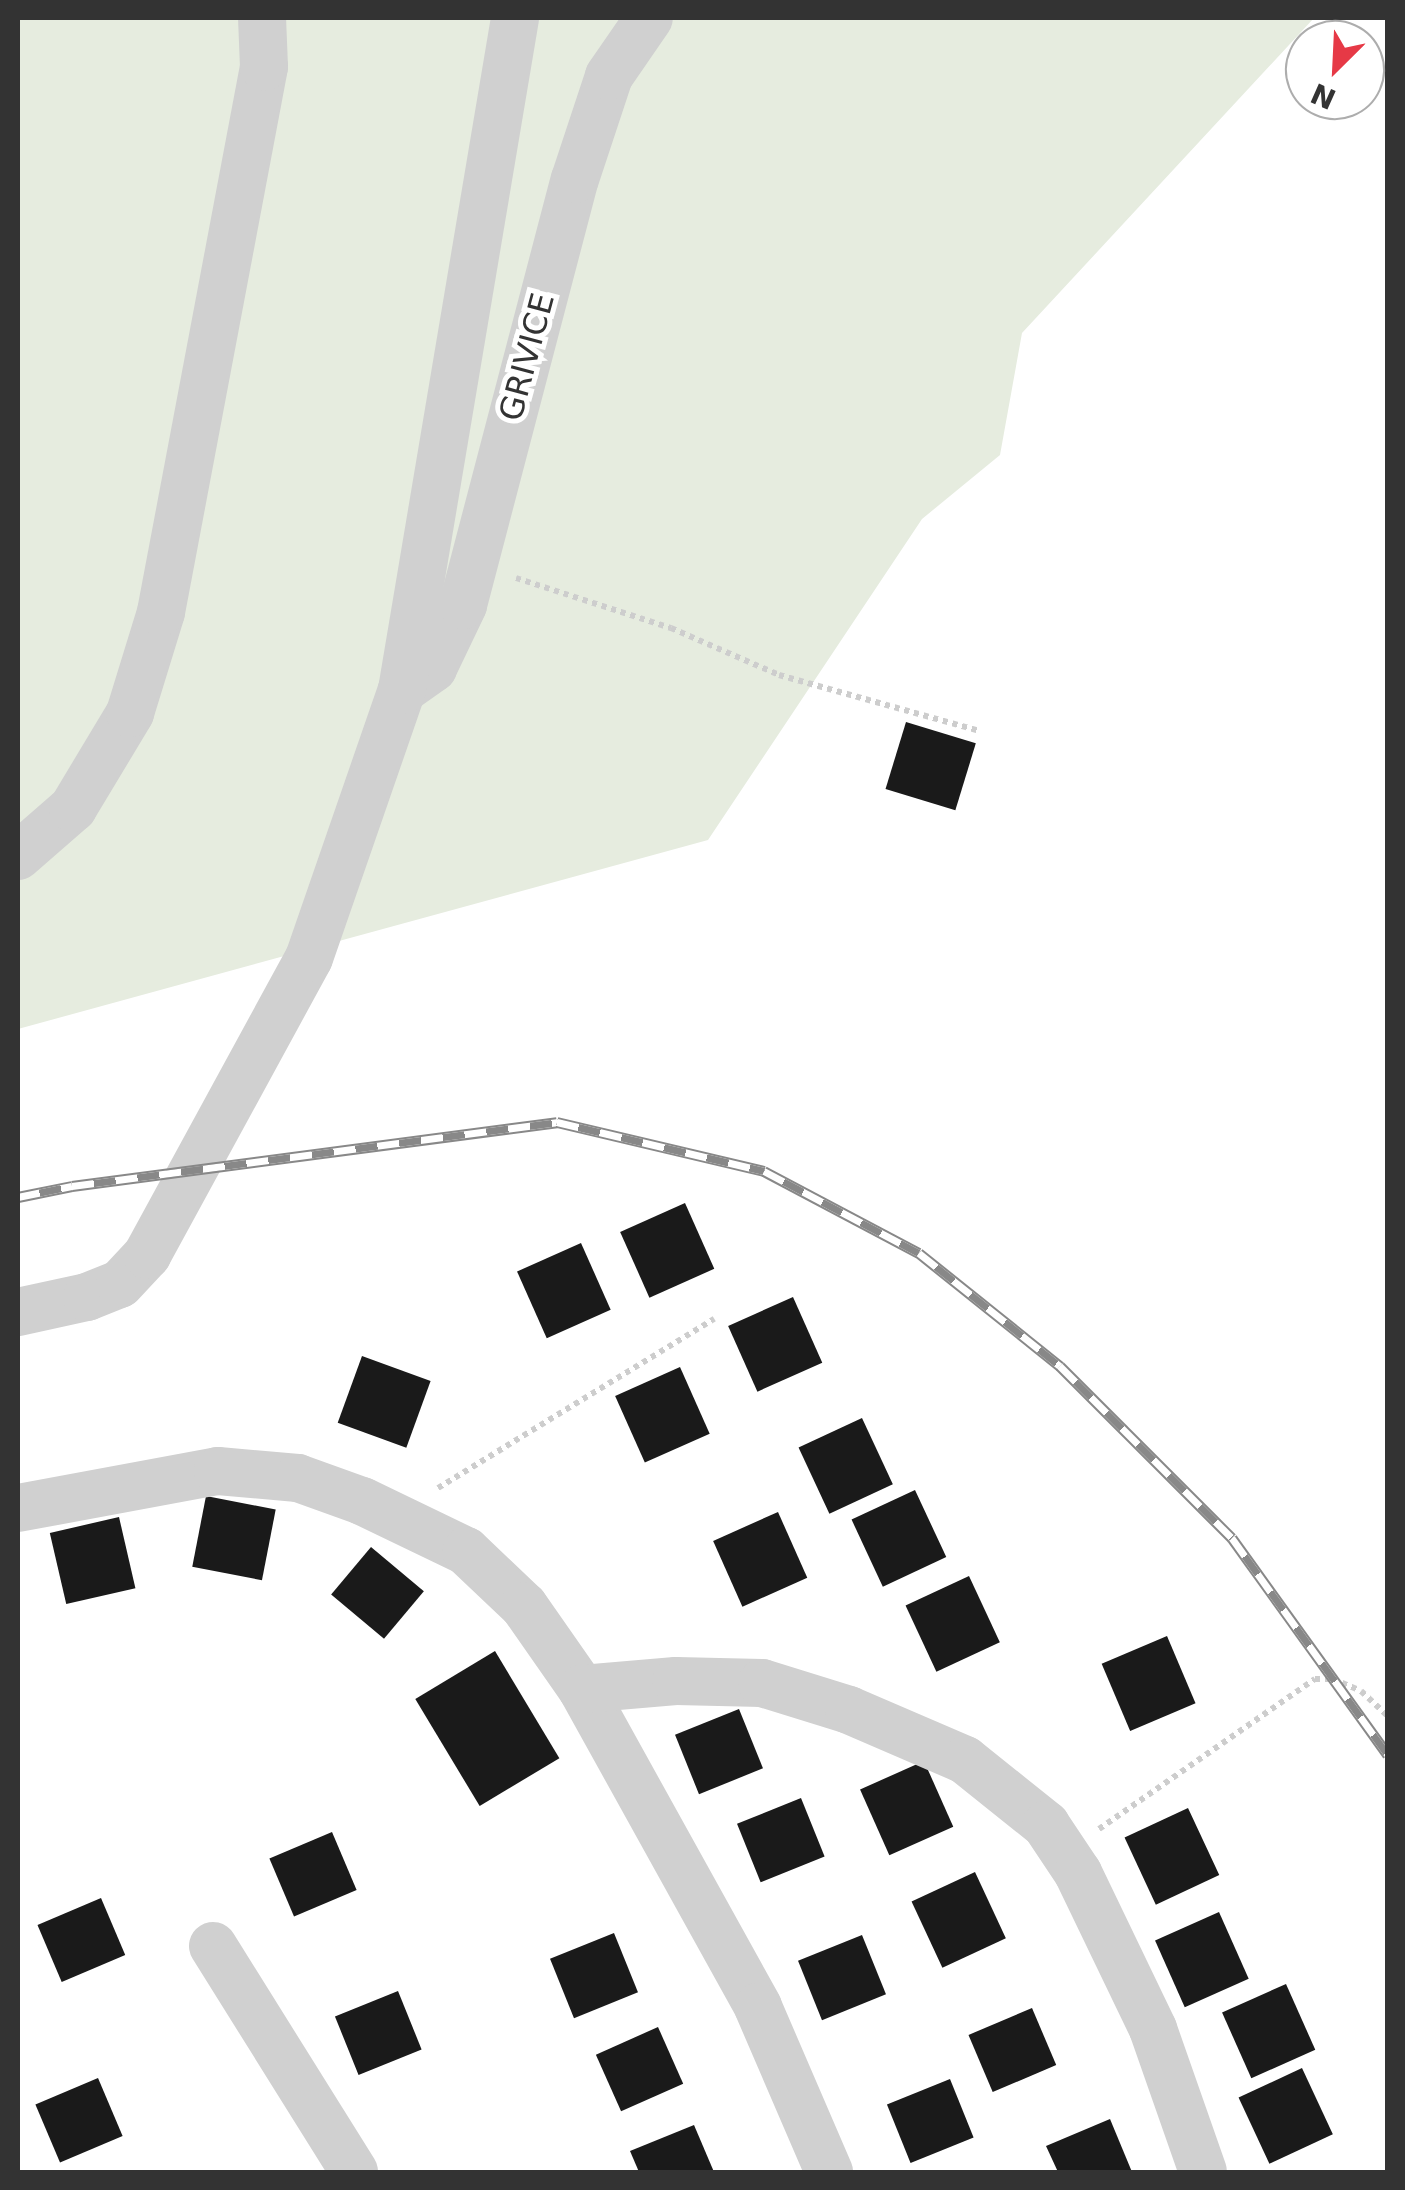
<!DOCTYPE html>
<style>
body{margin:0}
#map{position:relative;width:1405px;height:2190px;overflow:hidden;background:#fff;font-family:"DejaVu Sans",sans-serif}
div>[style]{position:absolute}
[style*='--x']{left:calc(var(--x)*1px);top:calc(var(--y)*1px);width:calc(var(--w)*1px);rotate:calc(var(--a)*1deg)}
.green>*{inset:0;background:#e6ecdf}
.building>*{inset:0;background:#1a1a1a;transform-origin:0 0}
.path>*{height:6px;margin-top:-3px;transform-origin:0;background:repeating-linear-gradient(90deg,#cdcdcd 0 5px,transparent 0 10px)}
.street>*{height:48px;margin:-24px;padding:0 24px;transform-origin:24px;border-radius:24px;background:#d0d0d0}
.rail>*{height:11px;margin-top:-5.5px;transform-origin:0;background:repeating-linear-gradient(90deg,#fff 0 22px,#888 0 44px);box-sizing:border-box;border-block:2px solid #888}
span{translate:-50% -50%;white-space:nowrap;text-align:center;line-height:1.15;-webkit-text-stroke:10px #fff;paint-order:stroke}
.street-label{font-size:32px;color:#333}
.frame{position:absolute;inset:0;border:20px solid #333;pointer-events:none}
.north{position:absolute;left:1285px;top:20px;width:100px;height:100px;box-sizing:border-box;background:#fff;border:2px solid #adadad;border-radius:50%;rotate:204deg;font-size:28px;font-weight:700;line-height:40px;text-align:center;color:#333}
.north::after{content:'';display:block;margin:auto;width:35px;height:45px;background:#e63946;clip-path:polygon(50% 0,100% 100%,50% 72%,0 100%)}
</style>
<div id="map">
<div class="green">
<div style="clip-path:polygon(18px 18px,1314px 18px,1022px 333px,1000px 455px,922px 519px,708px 840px,18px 1029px)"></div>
</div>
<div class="building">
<div style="left:906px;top:722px;width:73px;height:70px;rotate:17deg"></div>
<div style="left:685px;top:1203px;width:72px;height:71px;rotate:66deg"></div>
<div style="left:581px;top:1243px;width:73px;height:70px;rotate:66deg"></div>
<div style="left:793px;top:1297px;width:72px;height:71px;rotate:66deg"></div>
<div style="left:362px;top:1356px;width:73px;height:71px;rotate:20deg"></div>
<div style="left:680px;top:1367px;width:73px;height:71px;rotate:66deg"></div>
<div style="left:862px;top:1418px;width:73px;height:70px;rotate:65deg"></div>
<div style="left:915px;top:1490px;width:74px;height:70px;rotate:65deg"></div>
<div style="left:206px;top:1496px;width:71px;height:72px;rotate:11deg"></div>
<div style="left:778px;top:1512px;width:72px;height:71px;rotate:66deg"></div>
<div style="left:119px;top:1517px;width:73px;height:71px;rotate:77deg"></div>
<div style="left:371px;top:1547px;width:69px;height:62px;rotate:40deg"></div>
<div style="left:969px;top:1576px;width:73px;height:70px;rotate:65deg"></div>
<div style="left:1167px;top:1636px;width:73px;height:71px;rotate:67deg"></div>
<div style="left:495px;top:1651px;width:125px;height:93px;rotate:59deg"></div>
<div style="left:739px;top:1709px;width:64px;height:69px;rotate:68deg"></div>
<div style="left:924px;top:1761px;width:72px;height:70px;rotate:66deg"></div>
<div style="left:801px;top:1798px;width:63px;height:69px;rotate:68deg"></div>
<div style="left:1188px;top:1808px;width:74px;height:70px;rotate:65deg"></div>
<div style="left:332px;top:1832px;width:63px;height:68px;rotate:67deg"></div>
<div style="left:975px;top:1872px;width:73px;height:70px;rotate:65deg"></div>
<div style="left:101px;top:1898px;width:62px;height:69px;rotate:67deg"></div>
<div style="left:1219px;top:1912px;width:73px;height:70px;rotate:66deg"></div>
<div style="left:614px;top:1933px;width:64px;height:69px;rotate:68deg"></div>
<div style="left:862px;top:1935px;width:64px;height:69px;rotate:68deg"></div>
<div style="left:1286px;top:1984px;width:72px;height:70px;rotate:66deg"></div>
<div style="left:398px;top:1991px;width:63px;height:68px;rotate:68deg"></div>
<div style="left:1032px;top:2008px;width:62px;height:69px;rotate:67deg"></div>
<div style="left:658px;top:2027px;width:62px;height:68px;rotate:66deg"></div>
<div style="left:1302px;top:2068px;width:73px;height:70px;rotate:65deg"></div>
<div style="left:98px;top:2078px;width:63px;height:68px;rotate:67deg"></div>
<div style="left:950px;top:2079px;width:63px;height:68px;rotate:68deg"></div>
<div style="clip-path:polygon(1110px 2119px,1132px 2172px,1058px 2172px,1046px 2146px)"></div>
<div style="clip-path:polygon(694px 2125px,714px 2172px,639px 2172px,630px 2151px)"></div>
</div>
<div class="path">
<div style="--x:516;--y:578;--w:163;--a:17.9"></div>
<div style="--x:671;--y:628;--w:118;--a:23.5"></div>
<div style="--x:779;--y:675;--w:208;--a:15.6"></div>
<div style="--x:438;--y:1488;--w:324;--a:-31.5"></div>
<div style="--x:1099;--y:1829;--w:263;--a:-34.8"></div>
<div style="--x:1315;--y:1679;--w:18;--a:0"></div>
<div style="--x:1333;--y:1679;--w:30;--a:23"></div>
<div style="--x:1361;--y:1691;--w:37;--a:43"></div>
</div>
<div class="street">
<div style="--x:402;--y:690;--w:38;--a:-35"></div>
<div style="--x:433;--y:668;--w:70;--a:-64.5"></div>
<div style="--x:463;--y:605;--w:440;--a:-75.3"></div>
<div style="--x:575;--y:179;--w:108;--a:-71.7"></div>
<div style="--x:609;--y:76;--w:70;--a:-55.4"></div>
<div style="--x:18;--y:856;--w:73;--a:-41.1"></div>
<div style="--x:73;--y:808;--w:111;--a:-59"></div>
<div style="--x:130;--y:713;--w:106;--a:-72.9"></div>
<div style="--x:161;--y:612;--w:555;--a:-79.3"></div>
<div style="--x:264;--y:67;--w:49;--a:-92.3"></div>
<div style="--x:18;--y:1312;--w:71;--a:-12.3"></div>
<div style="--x:87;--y:1297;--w:35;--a:-22"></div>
<div style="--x:120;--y:1284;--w:40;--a:-47"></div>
<div style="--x:147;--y:1255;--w:338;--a:-61.4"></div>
<div style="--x:309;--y:958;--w:284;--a:-70.9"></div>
<div style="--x:402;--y:690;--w:681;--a:-80.45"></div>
<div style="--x:18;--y:1508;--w:203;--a:-10.5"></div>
<div style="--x:218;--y:1471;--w:80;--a:5"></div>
<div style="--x:298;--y:1478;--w:68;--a:19.8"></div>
<div style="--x:362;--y:1501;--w:115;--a:25.7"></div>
<div style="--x:466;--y:1551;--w:80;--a:43.5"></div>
<div style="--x:524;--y:1606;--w:101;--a:55.1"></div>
<div style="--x:582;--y:1689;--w:363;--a:61"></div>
<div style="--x:758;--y:2007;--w:180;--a:66.7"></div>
<div style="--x:582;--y:1689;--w:94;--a:-4.9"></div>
<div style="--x:676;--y:1681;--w:86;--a:1.3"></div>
<div style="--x:762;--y:1683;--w:91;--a:17.2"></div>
<div style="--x:849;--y:1710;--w:126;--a:23.3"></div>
<div style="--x:965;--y:1760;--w:104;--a:38.7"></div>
<div style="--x:1046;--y:1825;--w:58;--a:56.3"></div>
<div style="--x:1078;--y:1873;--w:173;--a:64.3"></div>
<div style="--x:1153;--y:2029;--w:151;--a:70.7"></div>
<div style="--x:213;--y:1946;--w:266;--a:58"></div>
</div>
<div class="rail">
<div style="--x:18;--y:1197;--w:55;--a:-11.5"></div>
<div style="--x:72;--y:1186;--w:489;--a:-7.5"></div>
<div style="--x:557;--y:1122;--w:213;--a:13.3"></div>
<div style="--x:764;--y:1171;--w:175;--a:27.9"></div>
<div style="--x:919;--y:1253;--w:181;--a:38.7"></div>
<div style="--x:1060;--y:1366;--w:243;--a:45"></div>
<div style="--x:1232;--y:1538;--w:267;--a:54.3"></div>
</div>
<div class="street-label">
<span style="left:527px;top:357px;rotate:-75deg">GRIVICE</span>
</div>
<div class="frame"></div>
<div class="north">N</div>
</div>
